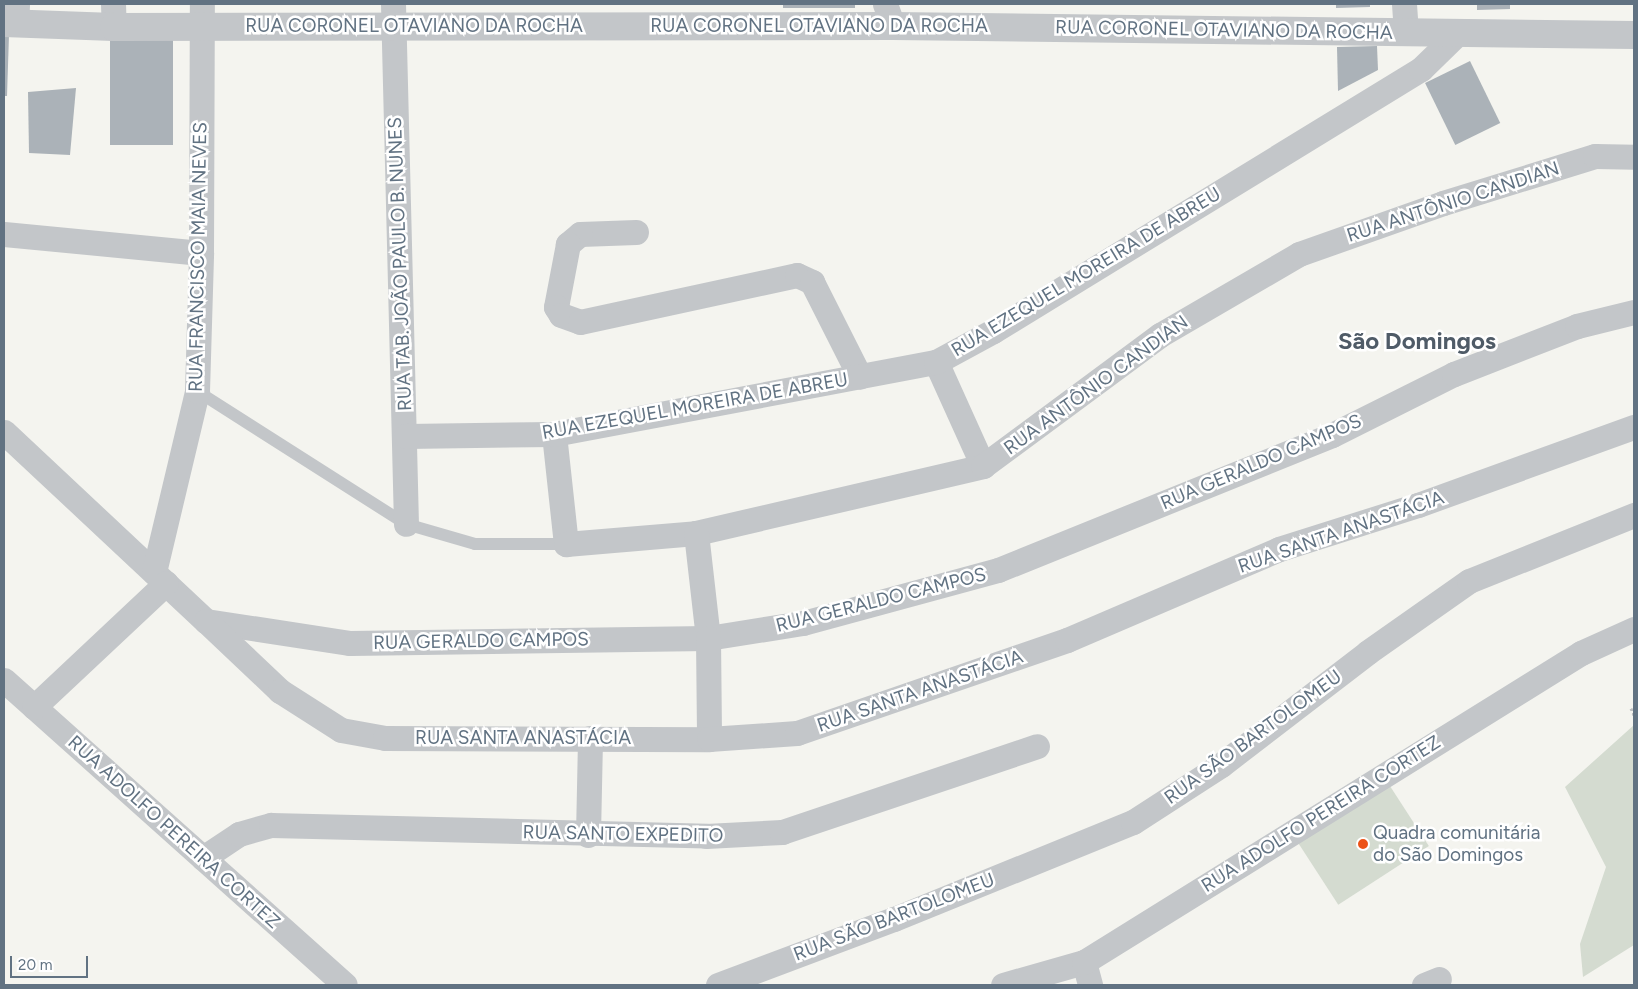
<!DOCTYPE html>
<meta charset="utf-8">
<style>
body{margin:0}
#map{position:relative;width:1638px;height:989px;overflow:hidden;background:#f4f4ef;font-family:Figtree,sans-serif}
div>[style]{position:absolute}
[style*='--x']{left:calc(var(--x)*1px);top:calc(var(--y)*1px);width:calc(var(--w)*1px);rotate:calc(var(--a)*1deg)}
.green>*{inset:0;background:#d4dbd0;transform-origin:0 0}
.building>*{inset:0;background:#abb2b8;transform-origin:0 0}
.path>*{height:3px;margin-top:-1.5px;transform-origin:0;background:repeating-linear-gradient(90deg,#bcbec0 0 2.5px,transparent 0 5px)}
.service>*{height:12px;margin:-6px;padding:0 6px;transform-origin:6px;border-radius:6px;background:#c3c6c9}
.minor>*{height:25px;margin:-12.5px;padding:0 12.5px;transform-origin:12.5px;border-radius:12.5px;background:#c3c6c9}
.tertiary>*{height:28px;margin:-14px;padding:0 14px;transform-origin:14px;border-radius:14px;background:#c3c6c9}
.dots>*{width:14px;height:14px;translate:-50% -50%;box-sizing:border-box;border:2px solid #fff;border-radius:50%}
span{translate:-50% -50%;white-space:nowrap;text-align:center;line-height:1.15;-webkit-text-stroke:5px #fff;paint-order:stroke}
.street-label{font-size:19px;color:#617282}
.poi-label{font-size:19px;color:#617282}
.left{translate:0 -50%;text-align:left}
.district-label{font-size:24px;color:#4f5b67;font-weight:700}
.frame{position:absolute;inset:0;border:5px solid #617282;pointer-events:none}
.scale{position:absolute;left:10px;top:956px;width:78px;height:22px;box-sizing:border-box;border:2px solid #617282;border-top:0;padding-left:6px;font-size:15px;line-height:18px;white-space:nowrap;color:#617282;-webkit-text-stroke:4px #fff;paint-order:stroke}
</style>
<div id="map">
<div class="green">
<div style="clip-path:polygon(1634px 725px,1634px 945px,1583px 977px,1580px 944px,1606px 867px,1565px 787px)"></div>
<div style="left:1388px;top:783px;width:75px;height:108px;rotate:57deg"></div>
</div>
<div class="building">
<div style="left:783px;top:4px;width:72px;height:4px"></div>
<div style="clip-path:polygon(1336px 4px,1370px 4px,1370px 7px,1336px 8px)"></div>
<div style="clip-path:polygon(1477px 4px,1510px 4px,1510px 9px,1477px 10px)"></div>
<div style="clip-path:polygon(4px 35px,9px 35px,7px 96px,4px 96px)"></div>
<div style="left:110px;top:39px;width:63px;height:106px"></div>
<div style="clip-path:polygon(1377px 46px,1378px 70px,1338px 91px,1337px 47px)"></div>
<div style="left:1470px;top:61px;width:69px;height:50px;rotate:64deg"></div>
<div style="clip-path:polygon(76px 88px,70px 155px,29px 153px,28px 92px)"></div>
</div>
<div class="path">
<div style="--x:1631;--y:708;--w:8;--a:67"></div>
</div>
<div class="service">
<div style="--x:197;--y:391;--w:248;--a:32.5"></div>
<div style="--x:406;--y:524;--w:72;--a:16.2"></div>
<div style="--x:475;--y:544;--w:91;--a:0"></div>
</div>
<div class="minor">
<div style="--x:113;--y:4;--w:23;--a:88"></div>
<div style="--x:393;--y:4;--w:520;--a:88.57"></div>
<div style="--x:885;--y:4;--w:23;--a:70"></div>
<div style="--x:1404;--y:4;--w:29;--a:86"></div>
<div style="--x:16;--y:24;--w:20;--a:-87"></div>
<div style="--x:636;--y:232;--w:56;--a:178"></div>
<div style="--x:580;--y:234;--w:16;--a:140"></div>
<div style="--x:568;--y:244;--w:64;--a:100.8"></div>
<div style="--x:556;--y:307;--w:9;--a:58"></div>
<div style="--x:561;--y:315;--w:20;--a:20"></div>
<div style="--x:580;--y:322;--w:222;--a:-12.2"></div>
<div style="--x:797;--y:275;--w:17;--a:25"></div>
<div style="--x:812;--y:282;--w:106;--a:63.2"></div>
<div style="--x:4;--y:234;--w:198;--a:5.5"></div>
<div style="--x:936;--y:362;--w:114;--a:65.7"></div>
<div style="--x:4;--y:432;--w:277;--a:43.1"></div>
<div style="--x:206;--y:621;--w:146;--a:8.7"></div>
<div style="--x:350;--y:643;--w:358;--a:-0.8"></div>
<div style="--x:708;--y:638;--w:96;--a:-9"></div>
<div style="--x:803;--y:623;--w:202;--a:-15.2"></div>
<div style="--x:998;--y:570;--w:360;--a:-22"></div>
<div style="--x:1332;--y:435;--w:136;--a:-26.6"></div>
<div style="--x:1454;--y:374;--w:132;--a:-21.3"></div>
<div style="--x:1577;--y:326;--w:59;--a:-13.8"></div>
<div style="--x:554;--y:434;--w:111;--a:83.8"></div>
<div style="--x:566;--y:544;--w:130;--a:-4.8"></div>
<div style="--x:696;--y:533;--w:295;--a:-13.1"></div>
<div style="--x:983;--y:466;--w:220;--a:-36.5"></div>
<div style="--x:1160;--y:335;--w:161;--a:-30.2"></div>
<div style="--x:1299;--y:254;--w:153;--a:-19.5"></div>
<div style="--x:1443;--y:203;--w:159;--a:-17.2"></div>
<div style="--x:1595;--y:156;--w:39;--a:1"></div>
<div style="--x:406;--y:436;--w:148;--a:-0.8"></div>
<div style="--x:554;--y:434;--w:389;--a:-10.7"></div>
<div style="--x:936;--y:362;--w:65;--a:-28.5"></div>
<div style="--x:993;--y:331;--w:502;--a:-31.47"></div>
<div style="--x:1421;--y:69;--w:50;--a:-44.2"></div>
<div style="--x:696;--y:533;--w:106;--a:83.5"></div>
<div style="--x:708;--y:638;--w:101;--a:89.4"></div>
<div style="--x:154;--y:572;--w:186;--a:-76.6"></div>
<div style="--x:197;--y:391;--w:138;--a:-88.3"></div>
<div style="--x:201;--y:253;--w:249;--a:-89.8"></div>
<div style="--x:206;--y:621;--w:102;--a:43.4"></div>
<div style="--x:280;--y:691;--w:72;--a:32.6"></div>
<div style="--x:341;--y:730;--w:45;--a:10.3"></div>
<div style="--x:385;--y:738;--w:324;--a:0.2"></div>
<div style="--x:709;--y:739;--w:88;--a:-3.9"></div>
<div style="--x:797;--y:733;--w:286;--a:-19"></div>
<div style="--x:1067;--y:640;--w:231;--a:-23.2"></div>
<div style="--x:1279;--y:549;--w:146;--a:-17.6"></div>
<div style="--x:1418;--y:505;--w:230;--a:-19.9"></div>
<div style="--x:4;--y:680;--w:457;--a:41.8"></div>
<div style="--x:34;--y:707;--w:181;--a:-43.2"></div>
<div style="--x:588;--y:835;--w:97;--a:-88.8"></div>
<div style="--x:203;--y:858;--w:43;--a:-33.7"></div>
<div style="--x:239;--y:834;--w:33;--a:-16"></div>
<div style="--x:271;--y:825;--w:435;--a:1.4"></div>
<div style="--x:706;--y:836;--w:76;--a:-3"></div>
<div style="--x:782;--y:832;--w:269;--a:-18.6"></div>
<div style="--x:1084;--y:962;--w:24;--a:75"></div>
<div style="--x:718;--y:985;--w:188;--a:-20.6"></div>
<div style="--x:894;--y:919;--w:258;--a:-22.1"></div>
<div style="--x:1133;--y:822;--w:105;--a:-32.9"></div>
<div style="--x:1221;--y:765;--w:185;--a:-37.5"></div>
<div style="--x:1368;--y:652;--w:123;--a:-35.1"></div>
<div style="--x:1469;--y:581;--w:178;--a:-21.8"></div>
<div style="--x:1003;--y:985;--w:84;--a:-15.9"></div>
<div style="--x:1084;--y:962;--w:585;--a:-31.87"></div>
<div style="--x:1581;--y:653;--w:58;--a:-24.4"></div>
<div style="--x:1424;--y:985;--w:16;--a:-22"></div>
</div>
<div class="tertiary">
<div style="--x:4;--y:23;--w:110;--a:2.1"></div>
<div style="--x:114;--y:27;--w:779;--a:-0.07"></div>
<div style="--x:893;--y:26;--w:741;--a:0.7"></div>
</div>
<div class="dots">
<div style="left:1363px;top:844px;background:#ec5217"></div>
</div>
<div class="street-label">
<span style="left:414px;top:26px">RUA CORONEL OTAVIANO DA ROCHA</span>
<span style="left:819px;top:26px">RUA CORONEL OTAVIANO DA ROCHA</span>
<span style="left:1224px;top:30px;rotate:1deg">RUA CORONEL OTAVIANO DA ROCHA</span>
<span style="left:1453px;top:202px;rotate:-18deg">RUA ANTÔNIO CANDIAN</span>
<span style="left:198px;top:257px;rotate:-89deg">RUA FRANCISCO MAIA NEVES</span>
<span style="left:400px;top:264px;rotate:-92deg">RUA TAB. JOÃO PAULO B. NUNES</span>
<span style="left:1086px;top:272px;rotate:-31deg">RUA EZEQUEL MOREIRA DE ABREU</span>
<span style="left:1096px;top:385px;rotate:-36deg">RUA ANTÔNIO CANDIAN</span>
<span style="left:695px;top:406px;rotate:-10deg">RUA EZEQUEL MOREIRA DE ABREU</span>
<span style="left:1261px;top:462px;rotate:-23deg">RUA GERALDO CAMPOS</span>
<span style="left:1341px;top:532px;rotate:-19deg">RUA SANTA ANASTÁCIA</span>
<span style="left:881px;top:600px;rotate:-14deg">RUA GERALDO CAMPOS</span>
<span style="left:481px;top:641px;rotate:-1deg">RUA GERALDO CAMPOS</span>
<span style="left:920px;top:691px;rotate:-19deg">RUA SANTA ANASTÁCIA</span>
<span style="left:1253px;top:737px;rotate:-36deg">RUA SÃO BARTOLOMEU</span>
<span style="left:523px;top:738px">RUA SANTA ANASTÁCIA</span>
<span style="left:1321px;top:814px;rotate:-32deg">RUA ADOLFO PEREIRA CORTEZ</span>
<span style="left:174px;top:832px;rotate:42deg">RUA ADOLFO PEREIRA CORTEZ</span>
<span style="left:623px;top:834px;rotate:1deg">RUA SANTO EXPEDITO</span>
<span style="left:894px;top:917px;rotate:-21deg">RUA SÃO BARTOLOMEU</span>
</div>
<div class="poi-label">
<span class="left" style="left:1373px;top:844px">Quadra comunitária<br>do São Domingos</span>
</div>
<div class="district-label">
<span style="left:1417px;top:341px">São Domingos</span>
</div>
<div class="frame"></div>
<div class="scale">20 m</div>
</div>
